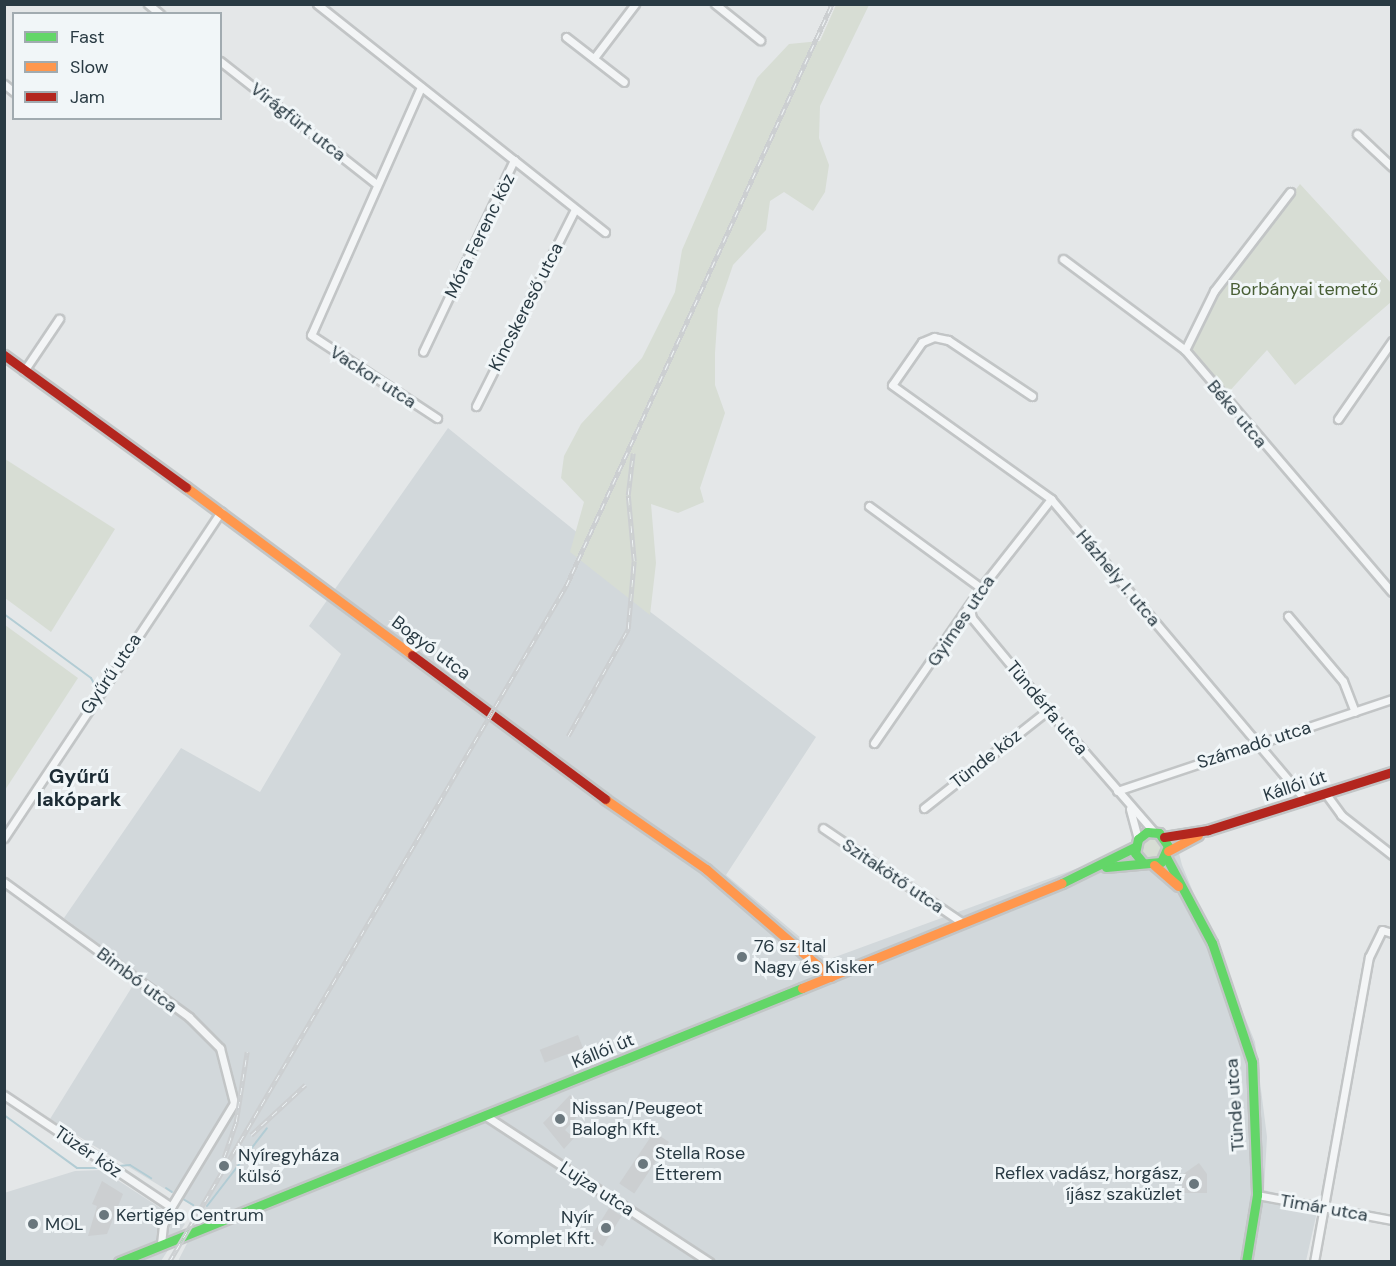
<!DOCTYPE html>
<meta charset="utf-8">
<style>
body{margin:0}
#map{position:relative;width:1396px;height:1266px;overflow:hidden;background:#e4e7e8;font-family:"DM Sans",sans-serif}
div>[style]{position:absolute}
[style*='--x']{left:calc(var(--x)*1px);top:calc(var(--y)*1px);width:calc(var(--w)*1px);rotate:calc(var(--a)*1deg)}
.built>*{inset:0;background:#d2d8db}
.green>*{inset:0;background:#d7ddd4}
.round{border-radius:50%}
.stream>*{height:2px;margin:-1px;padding:0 1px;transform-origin:1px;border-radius:1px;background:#b2ccd4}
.building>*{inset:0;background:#cccfd1;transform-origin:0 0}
.roads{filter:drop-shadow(2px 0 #c2c5c6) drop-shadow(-2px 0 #c2c5c6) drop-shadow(0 2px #c2c5c6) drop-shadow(0 -2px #c2c5c6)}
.street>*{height:7px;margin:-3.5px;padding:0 3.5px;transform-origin:3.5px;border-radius:3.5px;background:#f3f5f6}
.fast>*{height:9px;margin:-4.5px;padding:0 4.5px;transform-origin:4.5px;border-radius:4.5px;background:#63d668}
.slow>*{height:9px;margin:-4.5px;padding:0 4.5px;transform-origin:4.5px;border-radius:4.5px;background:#ff974d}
.jam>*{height:9px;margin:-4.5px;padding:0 4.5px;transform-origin:4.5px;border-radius:4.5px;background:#b3261e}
.rail>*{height:4.5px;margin-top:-2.25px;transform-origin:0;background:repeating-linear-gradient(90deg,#f1f6f8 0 7px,#cccfd1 0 14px);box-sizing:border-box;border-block:2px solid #cccfd1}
.dots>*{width:16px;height:16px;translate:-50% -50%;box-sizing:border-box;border:3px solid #f1f6f8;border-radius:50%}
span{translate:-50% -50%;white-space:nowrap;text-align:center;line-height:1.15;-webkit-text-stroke:6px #f1f6f8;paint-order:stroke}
.street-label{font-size:18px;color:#293a43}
.park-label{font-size:18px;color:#495f36}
.poi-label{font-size:18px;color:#293a43}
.left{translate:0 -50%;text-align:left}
.right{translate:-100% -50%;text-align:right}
.neighbourhood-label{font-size:20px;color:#1c2b34;font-weight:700}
.frame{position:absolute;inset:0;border:6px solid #293a43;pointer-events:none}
.legend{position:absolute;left:12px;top:12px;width:210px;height:108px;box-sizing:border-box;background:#f1f6f8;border:2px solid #a1abb0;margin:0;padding:8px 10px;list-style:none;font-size:18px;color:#293a43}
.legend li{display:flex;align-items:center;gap:12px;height:30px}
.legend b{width:30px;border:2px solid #a1abb0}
</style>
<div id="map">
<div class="built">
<div style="clip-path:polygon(448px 428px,579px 534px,571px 552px,816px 737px,726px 875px,827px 960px,1174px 833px,1182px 865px,1255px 1042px,1267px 1137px,1264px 1190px,1319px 1203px,1306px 1261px,178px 1261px,203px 1212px,50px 1119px,140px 974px,64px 918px,181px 748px,260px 792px,341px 654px,309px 626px)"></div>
<div style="clip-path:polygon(102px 1170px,185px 1224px,161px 1261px,5px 1261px,4px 1193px,75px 1171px)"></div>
</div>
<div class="green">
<div style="clip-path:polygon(836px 5px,869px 5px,820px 106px,819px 138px,829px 165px,825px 192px,813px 211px,784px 192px,770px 201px,766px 230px,733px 265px,718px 309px,715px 353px,715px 385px,725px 413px,700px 488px,704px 502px,678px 513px,651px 504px,656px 563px,650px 615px,570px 552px,584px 502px,561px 478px,564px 456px,581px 424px,642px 358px,675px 292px,682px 250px,757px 78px,789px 44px,820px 41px)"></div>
<div style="clip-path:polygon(1300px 184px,1391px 283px,1391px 302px,1295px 385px,1267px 350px,1226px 395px,1191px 349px,1219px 291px)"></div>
<div style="clip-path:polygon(5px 459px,115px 529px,51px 632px,5px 598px)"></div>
<div style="clip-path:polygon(5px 625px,78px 678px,5px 790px)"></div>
<div class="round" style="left:1139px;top:836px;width:24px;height:24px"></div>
</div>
<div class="stream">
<div style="--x:4;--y:614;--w:108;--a:36.3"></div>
<div style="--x:91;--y:678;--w:10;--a:61"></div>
<div style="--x:4;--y:1115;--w:90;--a:36"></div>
<div style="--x:77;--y:1168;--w:20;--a:0"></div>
<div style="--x:119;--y:1166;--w:11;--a:-5"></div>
<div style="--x:130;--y:1165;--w:25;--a:32"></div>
<div style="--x:166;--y:1188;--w:7;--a:34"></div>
<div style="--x:183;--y:1199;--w:12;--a:31"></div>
<div style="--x:207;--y:1206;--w:98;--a:-52.4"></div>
</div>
<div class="building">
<div style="left:578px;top:1035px;width:14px;height:41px;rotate:69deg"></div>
<div style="clip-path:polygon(570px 1095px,585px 1108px,565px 1130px,574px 1138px,564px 1149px,543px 1123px)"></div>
<div style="left:654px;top:1132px;width:18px;height:62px;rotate:34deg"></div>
<div style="clip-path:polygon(1199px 1163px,1207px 1174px,1207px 1193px,1182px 1193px,1182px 1175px)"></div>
<div style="clip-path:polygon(102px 1181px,123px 1194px,107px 1234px,88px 1236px,97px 1206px,92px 1204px)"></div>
<div style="left:609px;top:1208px;width:15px;height:36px;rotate:32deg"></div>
</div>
<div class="roads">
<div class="street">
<div style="--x:148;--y:4;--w:16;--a:40"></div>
<div style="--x:317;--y:4;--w:251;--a:38.4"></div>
<div style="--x:514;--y:160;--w:212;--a:115.4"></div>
<div style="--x:715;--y:4;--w:58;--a:38.7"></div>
<div style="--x:566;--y:37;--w:73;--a:37.8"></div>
<div style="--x:594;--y:58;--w:68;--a:-52.8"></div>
<div style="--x:220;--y:61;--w:197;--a:38.2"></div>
<div style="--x:4;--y:84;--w:13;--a:39"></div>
<div style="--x:421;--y:87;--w:271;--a:113.9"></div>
<div style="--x:311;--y:335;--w:151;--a:33.4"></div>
<div style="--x:1357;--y:134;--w:48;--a:43.3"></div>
<div style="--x:514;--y:160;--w:116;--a:38.4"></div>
<div style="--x:1063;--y:259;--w:152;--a:36.7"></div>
<div style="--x:1185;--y:350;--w:318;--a:49.5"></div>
<div style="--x:1185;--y:350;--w:66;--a:-63.8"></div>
<div style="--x:1214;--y:291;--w:125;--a:-52.5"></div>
<div style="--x:24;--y:371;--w:63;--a:-56.1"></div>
<div style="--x:1032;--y:396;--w:101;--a:-146.3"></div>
<div style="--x:948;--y:340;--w:14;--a:-168"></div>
<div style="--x:934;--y:337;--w:13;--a:157"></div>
<div style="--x:922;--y:342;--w:52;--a:124.9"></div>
<div style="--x:892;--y:385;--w:196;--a:35.6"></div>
<div style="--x:1051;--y:499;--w:394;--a:49.8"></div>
<div style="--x:476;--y:406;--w:220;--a:-63.3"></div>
<div style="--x:1338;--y:419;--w:95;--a:-55.3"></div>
<div style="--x:869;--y:506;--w:139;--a:36.2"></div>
<div style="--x:970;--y:608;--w:10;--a:79"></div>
<div style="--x:972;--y:618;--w:119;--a:50.4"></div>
<div style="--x:1048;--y:710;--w:160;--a:49"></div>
<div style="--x:1288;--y:616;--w:85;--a:49.8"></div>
<div style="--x:1343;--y:681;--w:33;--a:69"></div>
<div style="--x:874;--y:743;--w:188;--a:-55.4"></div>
<div style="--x:981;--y:588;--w:113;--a:-51.8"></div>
<div style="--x:1117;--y:791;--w:290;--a:-18.5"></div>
<div style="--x:1326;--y:794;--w:26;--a:54"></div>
<div style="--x:1341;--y:815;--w:65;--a:38.1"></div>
<div style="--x:924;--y:808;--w:158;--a:-38.3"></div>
<div style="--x:1130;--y:809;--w:31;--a:75"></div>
<div style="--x:823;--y:828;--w:169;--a:34.2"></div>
<div style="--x:4;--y:838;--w:392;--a:-56.4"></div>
<div style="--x:4;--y:882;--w:229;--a:36.1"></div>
<div style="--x:189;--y:1017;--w:44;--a:45"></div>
<div style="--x:220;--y:1048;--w:57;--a:75.7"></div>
<div style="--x:234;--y:1103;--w:122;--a:121.2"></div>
<div style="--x:171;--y:1207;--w:20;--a:114"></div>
<div style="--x:163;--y:1225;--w:20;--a:96"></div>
<div style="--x:4;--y:1095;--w:201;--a:33.8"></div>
<div style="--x:486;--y:1116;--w:267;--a:33.2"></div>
<div style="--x:1257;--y:1195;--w:137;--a:10.5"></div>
<div style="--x:1314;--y:1262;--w:310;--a:-79.8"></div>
<div style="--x:1369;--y:957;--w:30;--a:-64"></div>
<div style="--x:1382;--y:930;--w:10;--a:17"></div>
</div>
<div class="fast">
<div style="--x:1166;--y:857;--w:98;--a:61.9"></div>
<div style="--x:1212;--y:943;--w:126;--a:71.4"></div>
<div style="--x:1252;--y:1062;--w:133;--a:87.8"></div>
<div style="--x:1257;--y:1195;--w:68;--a:99.3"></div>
<div style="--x:1106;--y:867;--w:55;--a:-5.2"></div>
<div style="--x:1161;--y:862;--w:17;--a:-66"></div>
<div style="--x:1168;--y:846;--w:16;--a:-125"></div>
<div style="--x:1159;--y:833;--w:12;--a:-175"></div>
<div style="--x:1147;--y:832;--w:11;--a:142"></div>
<div style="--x:1138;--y:839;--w:14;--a:102"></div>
<div style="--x:1135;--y:853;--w:13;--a:51"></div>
<div style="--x:1062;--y:883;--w:81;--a:-26.3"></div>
<div style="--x:119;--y:1262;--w:736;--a:-21.86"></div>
</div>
<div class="slow">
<div style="--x:186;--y:487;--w:282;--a:36.6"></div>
<div style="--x:605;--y:799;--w:123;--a:34.7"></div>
<div style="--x:706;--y:869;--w:165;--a:40.8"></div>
<div style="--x:1168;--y:851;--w:34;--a:-28"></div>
<div style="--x:1154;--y:865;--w:32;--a:41"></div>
<div style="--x:802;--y:988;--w:280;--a:-22"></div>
</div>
<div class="jam">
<div style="--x:4;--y:355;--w:225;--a:36"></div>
<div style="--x:412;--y:655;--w:241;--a:36.7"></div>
<div style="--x:1164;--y:837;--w:45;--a:-9"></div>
<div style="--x:1208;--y:830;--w:193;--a:-17.5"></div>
</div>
</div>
<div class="rail">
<div style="--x:568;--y:736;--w:123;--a:-60.7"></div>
<div style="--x:628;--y:629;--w:68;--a:-85"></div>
<div style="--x:634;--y:561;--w:66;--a:-95.2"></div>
<div style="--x:628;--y:495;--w:42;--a:-83.2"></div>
<div style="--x:251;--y:1135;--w:74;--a:-42.8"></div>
<div style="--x:224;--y:1157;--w:37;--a:-71"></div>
<div style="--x:236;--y:1122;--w:71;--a:-81.1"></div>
<div style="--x:169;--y:1262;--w:784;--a:-59.58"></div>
<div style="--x:566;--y:586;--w:640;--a:-65.44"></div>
</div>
<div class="dots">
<div style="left:742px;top:957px;background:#6a777d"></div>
<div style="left:560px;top:1119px;background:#6a777d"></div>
<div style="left:643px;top:1164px;background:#6a777d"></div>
<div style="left:224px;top:1166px;background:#6a777d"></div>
<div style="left:1194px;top:1184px;background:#6a777d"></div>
<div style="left:104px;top:1215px;background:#6a777d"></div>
<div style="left:33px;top:1224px;background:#6a777d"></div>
<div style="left:606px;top:1228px;background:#6a777d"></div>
</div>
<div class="street-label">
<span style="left:298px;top:122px;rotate:38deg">Virágfürt utca</span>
<span style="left:480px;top:236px;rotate:-64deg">Móra Ferenc köz</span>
<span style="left:526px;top:307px;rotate:-63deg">Kincskereső utca</span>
<span style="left:373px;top:377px;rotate:33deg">Vackor utca</span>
<span style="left:1237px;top:414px;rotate:50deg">Béke utca</span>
<span style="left:1118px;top:578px;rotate:50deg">Házhely I. utca</span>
<span style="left:961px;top:621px;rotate:-56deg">Gyimes utca</span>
<span style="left:431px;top:648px;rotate:37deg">Bogyó utca</span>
<span style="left:111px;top:674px;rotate:-56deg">Gyűrű utca</span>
<span style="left:1047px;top:708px;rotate:50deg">Tündérfa utca</span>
<span style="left:1254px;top:745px;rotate:-18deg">Számadó utca</span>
<span style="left:986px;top:759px;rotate:-38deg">Tünde köz</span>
<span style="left:1295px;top:786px;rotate:-18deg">Kállói út</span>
<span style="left:893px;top:876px;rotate:34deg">Szitakötő utca</span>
<span style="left:137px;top:980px;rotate:37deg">Bimbó utca</span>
<span style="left:603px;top:1051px;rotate:-22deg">Kállói út</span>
<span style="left:1235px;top:1105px;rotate:-94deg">Tünde utca</span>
<span style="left:88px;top:1152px;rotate:34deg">Tüzér köz</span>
<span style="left:597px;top:1189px;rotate:33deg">Lujza utca</span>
<span style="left:1324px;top:1208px;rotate:10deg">Timár utca</span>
</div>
<div class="park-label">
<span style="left:1304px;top:289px">Borbányai temető</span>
</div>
<div class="poi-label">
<span class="left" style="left:754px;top:957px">76 sz Ital<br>Nagy és Kisker</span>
<span class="left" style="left:572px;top:1119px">Nissan/Peugeot<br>Balogh Kft.</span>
<span class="left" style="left:655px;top:1164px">Stella Rose<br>Étterem</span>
<span class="left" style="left:238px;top:1166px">Nyíregyháza<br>külső</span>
<span class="right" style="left:1182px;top:1184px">Reflex vadász, horgász,<br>íjász szaküzlet</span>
<span class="left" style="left:116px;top:1215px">Kertigép Centrum</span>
<span class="right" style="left:594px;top:1228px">Nyír<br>Komplet Kft.</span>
<span class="left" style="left:45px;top:1224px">MOL</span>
</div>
<div class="neighbourhood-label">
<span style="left:79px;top:788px">Gyűrű<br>lakópark</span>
</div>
<div class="frame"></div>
<ul class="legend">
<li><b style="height:8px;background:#63d668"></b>Fast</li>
<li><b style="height:8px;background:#ff974d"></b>Slow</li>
<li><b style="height:8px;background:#b3261e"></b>Jam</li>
</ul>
</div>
